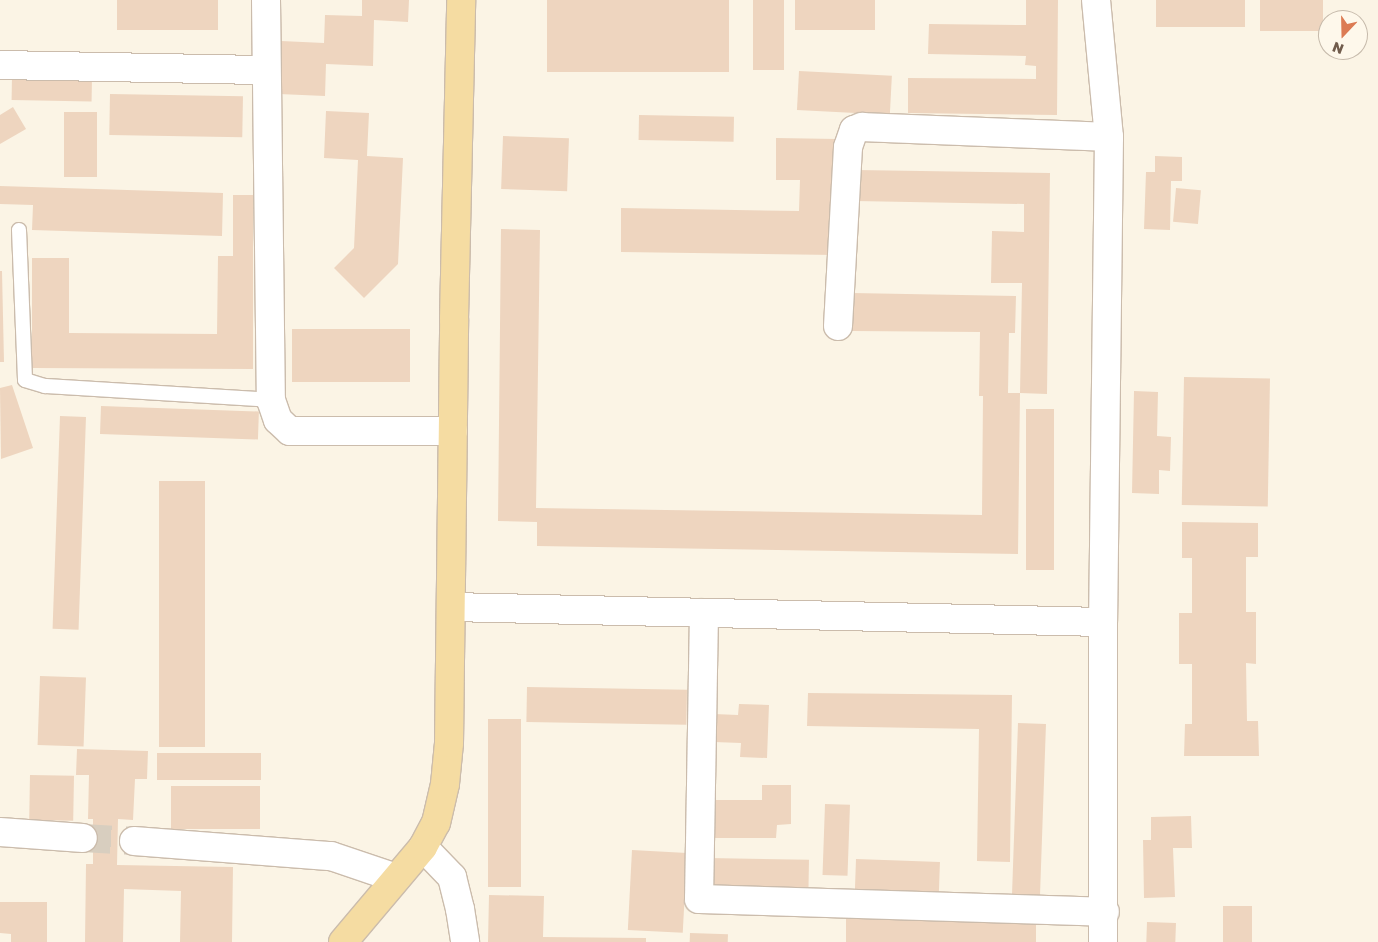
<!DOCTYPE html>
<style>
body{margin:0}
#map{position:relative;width:1378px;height:942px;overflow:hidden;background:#fbf4e5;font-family:"Golos Text",sans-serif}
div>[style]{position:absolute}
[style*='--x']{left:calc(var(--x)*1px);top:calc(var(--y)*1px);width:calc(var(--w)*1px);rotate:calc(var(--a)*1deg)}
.building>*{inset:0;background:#eed5bf;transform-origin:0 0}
.minor-tunnel>*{height:28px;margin-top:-14px;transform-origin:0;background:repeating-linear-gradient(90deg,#d8cebf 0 28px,transparent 0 42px)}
.roads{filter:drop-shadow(1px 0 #cbbcac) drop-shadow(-1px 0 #cbbcac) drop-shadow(0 1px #cbbcac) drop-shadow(0 -1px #cbbcac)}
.service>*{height:14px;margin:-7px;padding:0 7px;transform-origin:7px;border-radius:7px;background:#fff}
.minor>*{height:28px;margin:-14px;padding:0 14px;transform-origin:14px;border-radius:14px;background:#fff}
.secondary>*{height:28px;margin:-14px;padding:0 14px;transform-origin:14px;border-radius:14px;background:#fff}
.primary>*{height:28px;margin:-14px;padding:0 14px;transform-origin:14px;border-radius:14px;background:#f5dca2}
span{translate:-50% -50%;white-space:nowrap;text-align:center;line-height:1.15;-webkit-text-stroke:5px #fef8eb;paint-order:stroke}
.north{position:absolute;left:1318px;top:10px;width:50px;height:50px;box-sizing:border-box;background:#fef8eb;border:1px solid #c6baab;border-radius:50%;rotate:201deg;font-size:14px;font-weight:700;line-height:20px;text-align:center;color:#715c4c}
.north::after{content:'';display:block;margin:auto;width:18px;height:22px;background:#dc7b53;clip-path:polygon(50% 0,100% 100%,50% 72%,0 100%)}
</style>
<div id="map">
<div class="building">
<div style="left:117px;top:0;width:101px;height:30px"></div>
<div style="clip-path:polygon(362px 0,409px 0,408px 22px,374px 20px,373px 66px,326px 64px,325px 96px,279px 94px,281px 41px,324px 43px,325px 15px,362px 16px)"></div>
<div style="left:547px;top:0;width:182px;height:72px"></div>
<div style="left:753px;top:0;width:31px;height:70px"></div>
<div style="left:795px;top:0;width:80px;height:30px"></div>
<div style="clip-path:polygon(1026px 0,1058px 0,1057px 115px,908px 113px,908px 78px,1036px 79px,1036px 66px,1025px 65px,1026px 56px,928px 54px,929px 24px,1026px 25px)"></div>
<div style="left:1156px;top:0;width:89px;height:27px"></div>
<div style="left:1260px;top:0;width:63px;height:31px"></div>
<div style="left:799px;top:71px;width:93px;height:39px;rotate:3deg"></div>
<div style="left:12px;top:76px;width:80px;height:24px;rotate:1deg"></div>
<div style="left:110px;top:94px;width:133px;height:41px;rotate:1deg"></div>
<div style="clip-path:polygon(13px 107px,26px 129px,0 144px,0 115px)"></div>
<div style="clip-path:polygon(326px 111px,369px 113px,367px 156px,403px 158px,398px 264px,364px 298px,334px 268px,354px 248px,358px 160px,324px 158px)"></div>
<div style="left:64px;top:112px;width:33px;height:65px"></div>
<div style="left:639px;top:115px;width:95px;height:25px;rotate:1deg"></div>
<div style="left:503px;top:136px;width:66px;height:53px;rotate:2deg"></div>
<div style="clip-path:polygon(776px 138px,837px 139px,835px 255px,621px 252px,621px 208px,799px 211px,800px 180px,776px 180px)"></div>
<div style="clip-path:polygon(1155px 156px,1182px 157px,1182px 181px,1171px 181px,1170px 230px,1144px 229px,1146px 172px,1155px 172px)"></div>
<div style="clip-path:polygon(856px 170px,1050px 173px,1047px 394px,1020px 393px,1022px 283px,991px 283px,992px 231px,1024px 232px,1024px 204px,855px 201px)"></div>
<div style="clip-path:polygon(0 186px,223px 193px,222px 236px,32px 230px,33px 205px,0 204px)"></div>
<div style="left:1176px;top:188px;width:25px;height:34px;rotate:5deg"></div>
<div style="clip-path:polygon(233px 195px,253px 195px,253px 369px,32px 368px,32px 258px,69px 258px,69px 333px,217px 334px,218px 256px,233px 256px)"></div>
<div style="clip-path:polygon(501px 229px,540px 230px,536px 508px,982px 515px,983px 396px,979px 396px,980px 332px,852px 331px,852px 293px,1016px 296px,1015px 333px,1009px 333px,1008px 393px,1020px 393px,1018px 554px,537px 546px,537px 522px,498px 521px)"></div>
<div style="clip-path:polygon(0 271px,2px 271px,4px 362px,0 362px)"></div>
<div style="left:292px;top:329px;width:118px;height:53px"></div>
<div style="left:1184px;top:377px;width:86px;height:128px;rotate:1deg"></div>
<div style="clip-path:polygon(12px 385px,33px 448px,1px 459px,0 388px)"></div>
<div style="clip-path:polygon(1134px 391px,1158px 392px,1157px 436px,1171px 437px,1170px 471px,1159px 470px,1159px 494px,1132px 493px)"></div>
<div style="left:101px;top:406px;width:158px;height:28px;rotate:2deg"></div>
<div style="left:1026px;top:409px;width:28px;height:161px"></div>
<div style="left:60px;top:416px;width:26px;height:213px;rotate:2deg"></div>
<div style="left:159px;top:481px;width:46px;height:266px"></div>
<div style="clip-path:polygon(1182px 522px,1258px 523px,1258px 557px,1246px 557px,1246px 612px,1256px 612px,1256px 664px,1246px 663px,1247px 721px,1258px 721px,1259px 756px,1184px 756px,1185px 724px,1192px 724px,1192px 664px,1179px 664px,1179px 613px,1192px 613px,1192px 558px,1182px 558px)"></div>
<div style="left:40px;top:676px;width:46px;height:69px;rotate:2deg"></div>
<div style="left:527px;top:687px;width:160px;height:35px;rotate:1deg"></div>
<div style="clip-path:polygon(808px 693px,1012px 695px,1010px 862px,977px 861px,979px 729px,807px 726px)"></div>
<div style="clip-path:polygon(739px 704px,769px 705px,767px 758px,740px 757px,741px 743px,714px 742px,714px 714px,738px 715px)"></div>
<div style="left:488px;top:719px;width:33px;height:168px"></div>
<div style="left:1018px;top:723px;width:28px;height:175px;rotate:2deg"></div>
<div style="clip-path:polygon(77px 749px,148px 751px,147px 779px,135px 779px,133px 820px,118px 819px,117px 865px,233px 867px,232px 942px,180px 942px,181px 891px,124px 889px,123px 942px,85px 942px,86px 864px,93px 864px,93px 819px,88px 819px,89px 775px,76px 775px)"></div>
<div style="left:157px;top:753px;width:104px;height:27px"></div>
<div style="left:30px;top:775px;width:44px;height:45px;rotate:1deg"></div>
<div style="clip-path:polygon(762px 785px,791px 785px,791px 824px,777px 825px,776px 838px,708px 838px,708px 800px,762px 800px)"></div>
<div style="left:171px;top:786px;width:89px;height:43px"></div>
<div style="left:825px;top:804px;width:25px;height:71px;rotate:2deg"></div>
<div style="clip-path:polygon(1191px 816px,1192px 848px,1173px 848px,1175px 897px,1144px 898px,1143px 840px,1151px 840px,1151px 817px)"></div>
<div style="left:632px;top:850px;width:55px;height:80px;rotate:3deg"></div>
<div style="left:708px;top:858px;width:101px;height:35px;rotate:1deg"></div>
<div style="left:856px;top:859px;width:84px;height:36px;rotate:2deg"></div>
<div style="clip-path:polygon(489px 895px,544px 896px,543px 937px,646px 938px,646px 942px,488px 942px)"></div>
<div style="clip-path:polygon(0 902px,47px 902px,47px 942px,11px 942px,11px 934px,0 933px)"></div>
<div style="left:1252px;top:906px;width:36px;height:29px;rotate:90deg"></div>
<div style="clip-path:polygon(846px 917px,1036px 922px,1036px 942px,846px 942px)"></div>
<div style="left:1147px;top:922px;width:29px;height:20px;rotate:2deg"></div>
<div style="left:690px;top:933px;width:38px;height:9px;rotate:2deg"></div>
</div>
<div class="minor-tunnel">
<div style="--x:83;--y:838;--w:51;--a:3.4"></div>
</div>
<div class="roads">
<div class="service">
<div style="--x:19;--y:230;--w:150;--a:87.7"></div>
<div style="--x:25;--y:380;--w:21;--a:17"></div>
<div style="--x:45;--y:386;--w:226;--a:3.5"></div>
</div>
<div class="minor">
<div style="--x:266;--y:0;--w:400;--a:89.3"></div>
<div style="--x:271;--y:400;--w:21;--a:71"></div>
<div style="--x:278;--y:420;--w:16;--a:43"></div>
<div style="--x:290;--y:431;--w:163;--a:0"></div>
<div style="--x:0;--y:65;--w:266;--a:1.1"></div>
<div style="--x:838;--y:326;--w:179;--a:-86.8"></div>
<div style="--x:848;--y:147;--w:18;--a:-71"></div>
<div style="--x:854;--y:130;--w:9;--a:-21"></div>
<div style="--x:862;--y:127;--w:247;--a:2.3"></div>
<div style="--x:704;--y:613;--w:286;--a:91"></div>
<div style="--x:699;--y:899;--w:406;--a:1.8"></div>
<div style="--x:0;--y:832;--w:83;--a:4.1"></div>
<div style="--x:134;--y:841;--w:198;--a:4.4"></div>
<div style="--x:331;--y:856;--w:69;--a:18.7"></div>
<div style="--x:423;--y:847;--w:42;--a:46"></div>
<div style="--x:452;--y:877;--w:33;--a:76"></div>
<div style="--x:460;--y:909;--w:33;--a:81"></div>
</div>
<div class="secondary">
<div style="--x:1096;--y:0;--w:138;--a:84.6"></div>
<div style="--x:1109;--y:137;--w:485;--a:90.7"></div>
<div style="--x:1103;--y:622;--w:320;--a:90"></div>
<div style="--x:451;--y:607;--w:652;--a:1.32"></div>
</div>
<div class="primary">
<div style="--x:343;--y:942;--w:124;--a:-49.9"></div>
<div style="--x:423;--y:847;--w:27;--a:-62"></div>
<div style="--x:436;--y:823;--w:40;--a:-77"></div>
<div style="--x:445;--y:784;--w:41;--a:-84.4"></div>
<div style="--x:449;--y:743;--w:424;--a:-89.3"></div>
<div style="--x:454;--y:319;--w:319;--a:-88.7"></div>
</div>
</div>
<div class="north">N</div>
</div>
